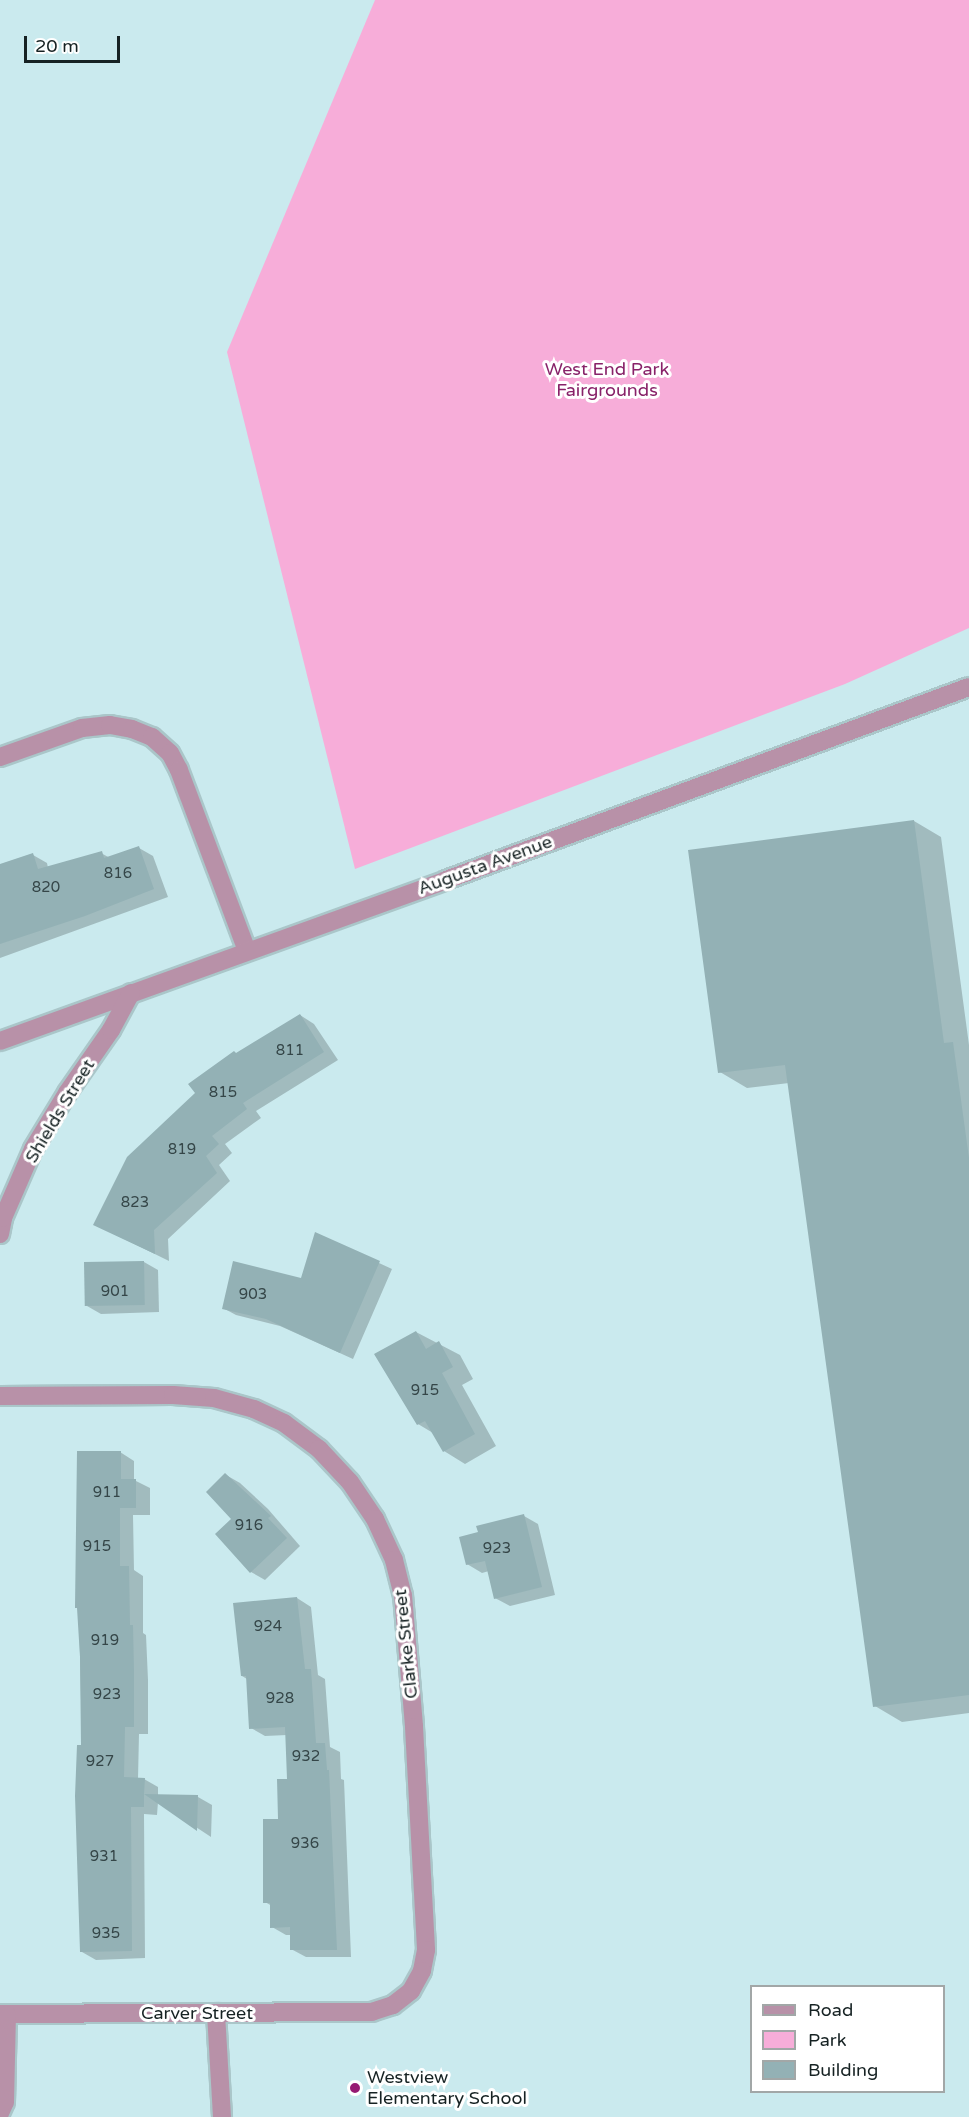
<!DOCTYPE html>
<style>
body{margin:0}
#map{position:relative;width:969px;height:2117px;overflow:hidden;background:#caeaee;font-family:"Varela Round",sans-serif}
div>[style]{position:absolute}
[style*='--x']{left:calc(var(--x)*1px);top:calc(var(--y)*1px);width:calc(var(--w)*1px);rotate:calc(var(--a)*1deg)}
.green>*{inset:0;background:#f7add9}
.shadow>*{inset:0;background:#0003}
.building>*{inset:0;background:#93b1b5;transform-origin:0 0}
.roads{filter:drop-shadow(2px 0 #aac6c9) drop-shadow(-2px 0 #aac6c9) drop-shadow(0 2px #aac6c9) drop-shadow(0 -2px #aac6c9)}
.minor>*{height:18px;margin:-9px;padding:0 9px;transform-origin:9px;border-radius:9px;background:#b891a8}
.dots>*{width:16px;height:16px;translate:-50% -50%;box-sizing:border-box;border:3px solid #fff;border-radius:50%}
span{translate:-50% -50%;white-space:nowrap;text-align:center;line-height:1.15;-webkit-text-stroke:6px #fff;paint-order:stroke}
.number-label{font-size:15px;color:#354648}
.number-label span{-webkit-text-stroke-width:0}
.park-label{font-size:18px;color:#882269}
.street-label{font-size:18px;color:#162223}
.poi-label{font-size:18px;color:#162223}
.left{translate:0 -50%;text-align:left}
.legend{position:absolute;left:750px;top:1985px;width:195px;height:108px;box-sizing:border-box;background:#fff;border:2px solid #a2a7a7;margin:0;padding:8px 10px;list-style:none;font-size:18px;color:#162223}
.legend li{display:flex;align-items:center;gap:12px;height:30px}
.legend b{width:30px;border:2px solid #a2a7a7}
.scale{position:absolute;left:24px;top:36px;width:96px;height:27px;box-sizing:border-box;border:3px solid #162223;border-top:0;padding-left:8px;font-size:18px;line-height:21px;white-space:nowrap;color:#162223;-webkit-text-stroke:4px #fff;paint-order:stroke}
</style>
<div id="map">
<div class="green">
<div style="clip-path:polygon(375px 0,969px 0,969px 628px,845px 684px,355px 869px,227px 352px)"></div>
</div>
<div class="shadow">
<div style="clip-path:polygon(914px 821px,941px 837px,969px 1045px,969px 1713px,902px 1722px,875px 1706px,789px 1083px,747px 1088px,720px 1072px)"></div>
<div style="clip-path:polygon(139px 848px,153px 856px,168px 897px,0 958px,0 865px,33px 855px,47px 863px,48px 868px,101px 853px,110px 858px)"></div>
<div style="clip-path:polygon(300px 1015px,314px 1024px,338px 1060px,256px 1111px,261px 1118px,225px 1144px,232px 1153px,219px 1165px,230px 1181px,168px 1239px,169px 1261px,110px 1232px,238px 1054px)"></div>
<div style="clip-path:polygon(316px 1234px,392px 1269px,353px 1359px,280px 1326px,236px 1315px,223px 1308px,302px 1279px)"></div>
<div style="clip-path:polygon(144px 1262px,158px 1270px,159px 1312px,101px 1314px,87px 1306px)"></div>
<div style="clip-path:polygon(416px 1332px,460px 1355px,473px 1379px,462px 1385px,496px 1446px,465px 1464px,444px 1451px,433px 1433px,418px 1424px)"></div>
<div style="clip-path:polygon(120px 1452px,134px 1461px,134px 1480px,150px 1488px,150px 1515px,133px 1515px,134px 1570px,143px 1576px,143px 1633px,146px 1635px,148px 1680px,148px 1734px,139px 1734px,138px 1779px,144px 1779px,158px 1787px,158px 1796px,198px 1797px,212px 1805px,211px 1837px,158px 1802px,157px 1815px,144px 1814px,145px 1958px,96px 1960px,82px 1952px,82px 1747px,79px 1608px)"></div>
<div style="clip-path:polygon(226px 1475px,240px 1483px,268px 1509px,300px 1546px,265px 1580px,251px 1572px,233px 1519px)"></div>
<div style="clip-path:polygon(524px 1516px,538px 1524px,555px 1595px,510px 1606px,495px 1598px,489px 1571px,482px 1573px,467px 1564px)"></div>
<div style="clip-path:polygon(297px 1598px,311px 1607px,318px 1675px,325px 1679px,330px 1747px,340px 1752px,341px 1779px,344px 1780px,351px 1957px,306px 1957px,291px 1949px,291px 1935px,286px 1935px,272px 1927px,272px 1906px,265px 1902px,289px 1780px,287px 1735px,265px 1736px,251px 1728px,247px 1679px,242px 1676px)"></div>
</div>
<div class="building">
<div style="clip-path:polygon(914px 820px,944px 1043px,953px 1042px,969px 1158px,969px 1695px,873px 1707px,785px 1065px,718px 1073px,688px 850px)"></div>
<div style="clip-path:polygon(139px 846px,154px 889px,85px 916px,0 944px,0 864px,33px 853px,38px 869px,102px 851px,104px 858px)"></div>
<div style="clip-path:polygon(300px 1014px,324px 1052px,243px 1103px,247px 1109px,212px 1136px,219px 1144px,206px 1156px,217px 1173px,154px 1230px,155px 1254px,93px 1225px,127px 1157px,195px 1093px,188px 1084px,234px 1051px,236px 1053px)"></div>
<div style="clip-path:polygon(315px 1232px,380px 1261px,340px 1353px,266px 1319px,222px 1309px,233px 1261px,301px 1278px)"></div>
<div style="left:144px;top:1261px;width:44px;height:60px;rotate:89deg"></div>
<div style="clip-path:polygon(416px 1331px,426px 1349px,439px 1341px,453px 1367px,442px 1373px,475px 1434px,443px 1452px,425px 1421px,417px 1425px,374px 1354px)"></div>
<div style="clip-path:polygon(77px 1451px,121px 1451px,121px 1479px,136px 1479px,136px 1508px,120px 1508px,120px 1566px,129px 1566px,130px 1625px,133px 1625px,134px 1671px,134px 1727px,125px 1727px,124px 1777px,145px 1778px,144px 1794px,198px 1795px,197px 1831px,144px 1794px,144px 1807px,131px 1807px,132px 1951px,80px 1952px,75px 1796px,77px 1745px,81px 1745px,80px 1657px,77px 1608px,75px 1608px)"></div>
<div style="clip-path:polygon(225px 1473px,271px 1516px,268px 1518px,287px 1538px,250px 1573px,215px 1534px,231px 1519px,206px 1492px)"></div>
<div style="clip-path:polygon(524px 1514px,542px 1587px,494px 1599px,485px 1561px,466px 1565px,459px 1537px,478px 1532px,476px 1526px)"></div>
<div style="clip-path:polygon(297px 1597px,305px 1669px,311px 1669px,316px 1743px,325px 1743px,327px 1770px,329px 1770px,337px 1950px,290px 1950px,290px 1927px,270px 1928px,270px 1903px,263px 1903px,263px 1819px,278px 1819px,277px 1779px,287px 1779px,285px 1727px,249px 1729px,246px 1676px,241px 1676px,233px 1603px)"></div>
</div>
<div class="roads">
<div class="minor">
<div style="--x:0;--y:757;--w:87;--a:-19.5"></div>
<div style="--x:82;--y:728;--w:28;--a:-6"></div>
<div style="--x:110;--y:725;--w:22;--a:10"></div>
<div style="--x:132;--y:729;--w:22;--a:22"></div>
<div style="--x:152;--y:737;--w:24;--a:42"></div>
<div style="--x:170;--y:753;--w:19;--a:62"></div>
<div style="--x:179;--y:770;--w:193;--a:69.4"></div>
<div style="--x:0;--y:1041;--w:474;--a:-19.8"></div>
<div style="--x:446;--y:880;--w:557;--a:-20.26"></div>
<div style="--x:0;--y:1234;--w:16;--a:-79"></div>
<div style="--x:3;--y:1218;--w:75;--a:-66.5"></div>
<div style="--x:33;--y:1149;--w:66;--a:-58.7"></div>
<div style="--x:67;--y:1093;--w:77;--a:-55.1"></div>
<div style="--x:111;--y:1030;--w:42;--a:-61.6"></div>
<div style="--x:0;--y:1396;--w:173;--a:-0.3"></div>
<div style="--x:173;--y:1395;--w:41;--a:4.2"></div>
<div style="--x:214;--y:1398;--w:41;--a:15.4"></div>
<div style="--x:254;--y:1409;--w:33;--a:25"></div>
<div style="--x:284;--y:1423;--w:44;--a:36.6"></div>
<div style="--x:319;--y:1449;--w:45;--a:46.8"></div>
<div style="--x:350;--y:1482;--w:45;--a:56"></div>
<div style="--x:375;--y:1519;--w:45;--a:65.1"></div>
<div style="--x:394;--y:1560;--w:36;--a:76"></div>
<div style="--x:403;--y:1595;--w:132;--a:85.2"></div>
<div style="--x:414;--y:1727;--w:223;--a:86.9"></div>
<div style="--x:426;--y:1950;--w:21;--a:101"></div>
<div style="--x:422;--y:1971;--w:23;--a:119"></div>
<div style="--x:411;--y:1991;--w:23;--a:142"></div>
<div style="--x:393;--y:2005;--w:22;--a:162"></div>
<div style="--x:372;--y:2012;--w:372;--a:179.7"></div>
<div style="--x:216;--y:2013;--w:104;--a:86.7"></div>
<div style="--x:0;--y:2113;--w:12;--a:-66"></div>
<div style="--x:5;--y:2102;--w:87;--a:-88.7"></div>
</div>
</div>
<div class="dots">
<div style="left:355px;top:2088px;background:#961a73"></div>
</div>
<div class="number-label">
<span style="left:118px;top:874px">816</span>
<span style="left:46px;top:888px">820</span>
<span style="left:290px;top:1051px">811</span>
<span style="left:223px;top:1093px">815</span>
<span style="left:182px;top:1150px">819</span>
<span style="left:135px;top:1203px">823</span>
<span style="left:115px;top:1292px">901</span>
<span style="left:253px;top:1295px">903</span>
<span style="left:425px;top:1391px">915</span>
<span style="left:107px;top:1493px">911</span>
<span style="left:249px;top:1526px">916</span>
<span style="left:97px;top:1547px">915</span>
<span style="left:497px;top:1549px">923</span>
<span style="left:268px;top:1627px">924</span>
<span style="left:105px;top:1641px">919</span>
<span style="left:107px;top:1695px">923</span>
<span style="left:280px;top:1699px">928</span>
<span style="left:306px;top:1757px">932</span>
<span style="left:100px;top:1762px">927</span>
<span style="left:305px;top:1844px">936</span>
<span style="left:104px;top:1857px">931</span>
<span style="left:106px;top:1934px">935</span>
</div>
<div class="park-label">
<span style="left:607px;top:380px">West End Park<br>Fairgrounds</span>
</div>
<div class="street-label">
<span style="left:485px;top:865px;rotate:-20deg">Augusta Avenue</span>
<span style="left:60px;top:1111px;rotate:-59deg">Shields Street</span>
<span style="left:406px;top:1644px;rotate:-96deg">Clarke Street</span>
<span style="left:197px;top:2013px">Carver Street</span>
</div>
<div class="poi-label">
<span class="left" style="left:367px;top:2088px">Westview<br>Elementary School</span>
</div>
<ul class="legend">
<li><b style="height:8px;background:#b891a8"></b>Road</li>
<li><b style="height:16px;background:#f7add9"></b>Park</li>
<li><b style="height:16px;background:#93b1b5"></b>Building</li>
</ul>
<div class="scale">20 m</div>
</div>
